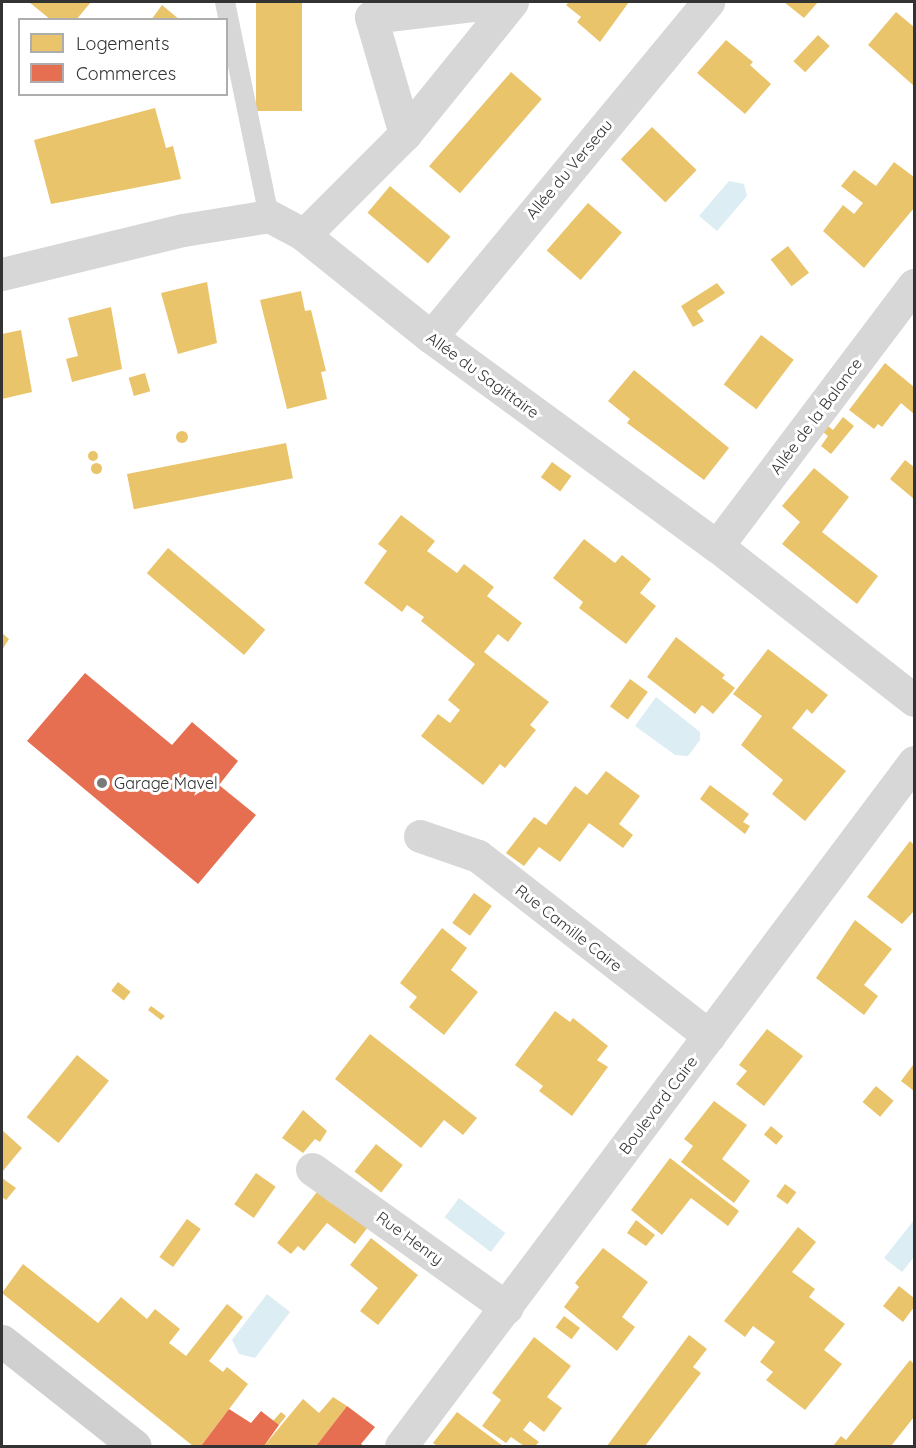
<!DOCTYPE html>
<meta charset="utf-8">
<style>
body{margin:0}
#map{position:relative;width:916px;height:1448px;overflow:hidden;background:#fff;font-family:Quicksand,sans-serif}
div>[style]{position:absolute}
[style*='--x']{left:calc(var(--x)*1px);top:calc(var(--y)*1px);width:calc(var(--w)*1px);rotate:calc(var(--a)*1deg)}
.water>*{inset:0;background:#dcedf4;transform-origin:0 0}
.homes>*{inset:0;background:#e9c46a;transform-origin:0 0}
.round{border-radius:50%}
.shops>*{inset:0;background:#e76f51}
.lane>*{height:20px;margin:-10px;padding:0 10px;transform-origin:10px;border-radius:10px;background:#d7d7d7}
.street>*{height:33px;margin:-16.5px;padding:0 16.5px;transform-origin:16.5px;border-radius:16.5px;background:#d7d7d7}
.secondary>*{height:33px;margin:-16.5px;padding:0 16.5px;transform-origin:16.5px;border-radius:16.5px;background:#d0d0d0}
.dots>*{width:16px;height:16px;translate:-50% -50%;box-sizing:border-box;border:3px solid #fff;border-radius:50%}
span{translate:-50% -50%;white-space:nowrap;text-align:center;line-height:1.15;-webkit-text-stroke:6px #fff;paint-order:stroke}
.street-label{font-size:16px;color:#333}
.poi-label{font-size:16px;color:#333}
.left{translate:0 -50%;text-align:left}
.frame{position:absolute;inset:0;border:3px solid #333;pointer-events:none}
.legend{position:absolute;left:18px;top:18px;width:210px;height:78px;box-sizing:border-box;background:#fff;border:2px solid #adadad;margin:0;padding:8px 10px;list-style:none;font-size:18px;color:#333}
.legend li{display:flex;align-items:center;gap:12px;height:30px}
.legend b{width:30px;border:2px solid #adadad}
</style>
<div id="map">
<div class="water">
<div style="clip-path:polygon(729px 181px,744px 184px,747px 196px,717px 231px,699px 216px)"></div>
<div style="clip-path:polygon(656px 697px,700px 732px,700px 740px,688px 756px,675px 755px,635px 726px)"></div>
<div style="left:459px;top:1198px;width:58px;height:24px;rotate:37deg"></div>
<div style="clip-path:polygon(914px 1220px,914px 1257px,902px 1272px,884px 1258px)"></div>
<div style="clip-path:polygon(267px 1294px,290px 1312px,255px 1358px,239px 1354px,232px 1340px)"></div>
</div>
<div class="homes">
<div style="clip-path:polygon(29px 2px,91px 2px,76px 20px,51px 20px)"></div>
<div style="left:256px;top:2px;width:46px;height:109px"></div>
<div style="clip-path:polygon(569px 2px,629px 2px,600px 42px,577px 22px,581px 17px,566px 5px)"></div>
<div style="clip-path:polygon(784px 2px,818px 2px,804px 18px)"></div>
<div style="clip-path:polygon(162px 5px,180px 20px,151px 20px)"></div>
<div style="clip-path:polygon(896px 12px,914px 27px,914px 86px,868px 45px)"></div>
<div style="left:818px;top:35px;width:16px;height:36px;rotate:43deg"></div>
<div style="clip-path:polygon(726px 40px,753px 62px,750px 65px,771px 84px,745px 114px,697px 73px)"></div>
<div style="left:511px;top:72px;width:41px;height:125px;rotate:41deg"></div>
<div style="clip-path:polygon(155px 108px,166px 148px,173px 146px,181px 179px,51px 204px,34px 140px)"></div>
<div style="left:652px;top:127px;width:62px;height:45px;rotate:44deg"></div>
<div style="clip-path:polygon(894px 162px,914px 177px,914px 208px,864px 268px,823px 231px,843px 205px,854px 214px,863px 203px,841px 186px,854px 170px,876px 186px)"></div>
<div style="left:390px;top:186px;width:79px;height:35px;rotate:40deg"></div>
<div style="left:588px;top:203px;width:45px;height:63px;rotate:41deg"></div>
<div style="left:788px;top:246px;width:34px;height:22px;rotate:52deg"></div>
<div style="clip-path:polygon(207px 282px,217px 343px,178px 354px,161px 293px)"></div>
<div style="clip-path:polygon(717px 283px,725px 293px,697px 311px,704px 321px,693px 327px,681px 306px)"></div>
<div style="clip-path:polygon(301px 291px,305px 311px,311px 310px,326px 371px,321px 372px,327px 399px,287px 409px,260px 300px)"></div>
<div style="clip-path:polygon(111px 307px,122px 369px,72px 382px,66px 359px,78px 356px,68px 318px)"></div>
<div style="clip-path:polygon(21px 330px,32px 392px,2px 399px,2px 334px)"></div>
<div style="left:761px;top:335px;width:41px;height:62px;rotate:37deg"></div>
<div style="clip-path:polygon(885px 363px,914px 387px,914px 414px,901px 403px,882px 427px,878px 424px,874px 429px,849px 410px)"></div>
<div style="clip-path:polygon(634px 370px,729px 448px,704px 480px,627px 423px,630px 419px,608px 401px)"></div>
<div style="left:145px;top:373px;width:19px;height:17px;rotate:74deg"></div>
<div style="clip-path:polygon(843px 417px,854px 426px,831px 454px,821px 446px,828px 436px,823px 432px,828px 426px,833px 430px)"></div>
<div class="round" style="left:176px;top:431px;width:12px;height:12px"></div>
<div style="left:286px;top:443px;width:36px;height:162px;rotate:79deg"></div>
<div class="round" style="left:88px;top:451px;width:10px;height:10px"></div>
<div style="clip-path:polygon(905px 460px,914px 467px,914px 499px,890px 479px)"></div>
<div style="left:552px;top:462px;width:24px;height:19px;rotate:36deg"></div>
<div class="round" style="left:90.5px;top:462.5px;width:11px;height:11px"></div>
<div style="clip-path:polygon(814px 468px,849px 497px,822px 532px,878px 576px,857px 604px,782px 544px,800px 522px,782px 506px)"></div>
<div style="clip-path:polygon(401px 515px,435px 541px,427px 551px,457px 573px,464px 564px,494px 587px,487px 596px,522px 623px,508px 642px,498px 634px,484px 652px,549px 702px,530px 725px,536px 730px,505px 768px,500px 764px,483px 785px,421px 736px,438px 714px,450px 723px,460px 710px,448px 700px,475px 664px,421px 621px,424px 617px,407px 605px,402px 612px,364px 583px,387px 551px,378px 544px)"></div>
<div style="clip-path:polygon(584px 539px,615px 563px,622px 555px,651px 579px,640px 593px,656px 606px,626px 644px,579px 608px,583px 602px,553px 578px)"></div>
<div style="left:168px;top:548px;width:127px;height:33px;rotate:40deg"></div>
<div style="clip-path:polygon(2px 633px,9px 639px,2px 650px)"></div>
<div style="clip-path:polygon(676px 637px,725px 675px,722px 678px,735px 688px,713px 714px,702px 705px,695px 714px,647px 677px)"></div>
<div style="clip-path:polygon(768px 649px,828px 695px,812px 714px,807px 709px,792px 728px,846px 771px,805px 821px,772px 794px,783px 780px,741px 745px,762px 716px,733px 694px)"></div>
<div style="left:630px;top:679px;width:22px;height:34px;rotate:36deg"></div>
<div style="clip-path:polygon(606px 771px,640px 796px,619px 824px,633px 835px,623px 848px,589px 823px,560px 862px,539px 847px,524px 866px,506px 853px,534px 817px,546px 825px,575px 786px,587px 795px)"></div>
<div style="clip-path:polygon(710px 785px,749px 814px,743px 822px,750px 826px,745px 834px,700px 799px)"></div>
<div style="clip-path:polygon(910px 841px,914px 845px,914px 911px,902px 924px,867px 897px)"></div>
<div style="left:474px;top:893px;width:22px;height:37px;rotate:36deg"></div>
<div style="clip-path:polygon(855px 920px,892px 949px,864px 985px,878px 996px,864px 1015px,816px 978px)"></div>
<div style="clip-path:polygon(442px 928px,467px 948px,451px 970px,478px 992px,444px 1035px,409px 1007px,417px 997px,400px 983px)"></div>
<div style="left:118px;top:982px;width:16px;height:11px;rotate:38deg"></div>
<div style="clip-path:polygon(151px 1006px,165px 1016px,161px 1020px,148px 1010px)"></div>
<div style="clip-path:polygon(555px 1011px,570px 1022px,573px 1018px,608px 1046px,597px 1060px,608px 1067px,572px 1116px,539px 1091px,543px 1086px,515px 1065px)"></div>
<div style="clip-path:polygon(767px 1029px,803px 1056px,764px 1106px,736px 1084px,747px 1071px,739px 1065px)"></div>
<div style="clip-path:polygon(370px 1034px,477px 1118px,463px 1135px,444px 1120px,421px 1148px,335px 1079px)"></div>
<div style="left:77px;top:1055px;width:41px;height:80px;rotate:39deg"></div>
<div style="clip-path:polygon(913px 1065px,914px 1066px,914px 1097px,914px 1091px,901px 1081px)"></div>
<div style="left:876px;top:1086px;width:23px;height:21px;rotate:40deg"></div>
<div style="clip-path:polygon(714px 1101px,747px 1125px,722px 1159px,750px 1181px,734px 1203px,681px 1162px,693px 1146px,684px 1139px)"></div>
<div style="clip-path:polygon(303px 1110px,327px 1131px,320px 1142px,315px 1139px,303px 1153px,282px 1138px)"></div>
<div style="left:771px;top:1126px;width:16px;height:11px;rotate:40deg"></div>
<div style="clip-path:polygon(2px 1130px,22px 1148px,2px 1172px)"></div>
<div style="left:376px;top:1144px;width:34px;height:35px;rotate:38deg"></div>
<div style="clip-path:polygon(670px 1158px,739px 1211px,728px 1226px,691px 1198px,662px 1235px,631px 1210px)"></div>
<div style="left:256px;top:1173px;width:24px;height:38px;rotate:35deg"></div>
<div style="clip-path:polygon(2px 1178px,16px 1188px,6px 1200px,2px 1197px)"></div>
<div style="left:785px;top:1184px;width:14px;height:15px;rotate:36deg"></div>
<div style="clip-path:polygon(317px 1192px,331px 1203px,334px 1200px,368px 1227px,355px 1244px,327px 1223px,304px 1251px,298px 1246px,291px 1254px,277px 1243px)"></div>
<div style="left:187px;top:1219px;width:17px;height:47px;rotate:36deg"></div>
<div style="clip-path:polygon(636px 1220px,655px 1235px,646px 1246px,627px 1233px)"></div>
<div style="clip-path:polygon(798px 1227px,816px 1242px,792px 1272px,815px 1289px,809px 1297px,845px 1324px,824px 1350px,842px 1364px,805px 1410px,766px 1380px,773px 1372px,760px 1362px,775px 1342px,753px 1326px,745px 1337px,724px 1321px)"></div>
<div style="clip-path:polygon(371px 1238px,418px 1275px,378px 1325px,360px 1311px,378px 1288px,350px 1265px)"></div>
<div style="clip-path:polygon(603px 1248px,648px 1282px,622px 1317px,635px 1327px,617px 1351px,564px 1307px,579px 1287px,575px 1283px)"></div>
<div style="clip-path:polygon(23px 1264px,98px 1323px,121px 1297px,147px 1319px,155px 1309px,180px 1329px,169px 1343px,186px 1356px,227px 1304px,243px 1317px,209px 1361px,223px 1372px,227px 1367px,248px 1384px,201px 1446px,193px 1446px,2px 1293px)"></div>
<div style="clip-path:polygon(899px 1286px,914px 1298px,914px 1307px,903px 1322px,883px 1306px)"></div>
<div style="left:564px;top:1316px;width:20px;height:14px;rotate:37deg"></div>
<div style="clip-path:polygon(689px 1335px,707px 1349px,693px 1367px,701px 1373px,645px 1446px,607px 1446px)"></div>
<div style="clip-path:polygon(534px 1337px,571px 1366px,547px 1397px,562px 1408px,544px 1432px,530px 1421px,523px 1430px,539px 1442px,535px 1446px,524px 1446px,511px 1437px,506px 1443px,482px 1426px,501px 1400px,492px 1393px)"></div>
<div style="clip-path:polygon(910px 1360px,914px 1364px,914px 1417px,891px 1446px,833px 1446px,841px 1436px,846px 1440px)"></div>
<div style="clip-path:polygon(333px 1397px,347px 1406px,316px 1446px,264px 1446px,303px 1399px,319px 1413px)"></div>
<div style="clip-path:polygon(281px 1412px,286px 1416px,279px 1425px,273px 1421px)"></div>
<div style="clip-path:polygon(457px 1412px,503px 1446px,437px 1446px,433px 1443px)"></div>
</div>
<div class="shops">
<div style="clip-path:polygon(85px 673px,172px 745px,192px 722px,238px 761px,219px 785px,256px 815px,198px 884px,27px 741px)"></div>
<div style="clip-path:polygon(347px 1406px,375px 1427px,361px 1444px,364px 1446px,316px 1446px)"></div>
<div style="clip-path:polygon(229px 1409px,251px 1423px,261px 1411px,279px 1425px,264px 1446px,201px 1446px)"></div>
</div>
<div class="lane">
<div style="--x:225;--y:2;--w:218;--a:78.4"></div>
</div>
<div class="street">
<div style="--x:405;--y:134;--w:122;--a:-106.2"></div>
<div style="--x:371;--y:17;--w:128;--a:-6.7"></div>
<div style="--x:304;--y:235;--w:143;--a:-45"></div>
<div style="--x:405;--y:134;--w:170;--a:-51"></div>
<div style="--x:2;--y:274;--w:186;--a:-13.7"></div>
<div style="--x:183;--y:230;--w:87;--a:-9.2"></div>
<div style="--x:269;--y:216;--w:40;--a:28"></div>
<div style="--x:304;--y:235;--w:163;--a:38.8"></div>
<div style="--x:431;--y:337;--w:354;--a:36.2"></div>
<div style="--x:717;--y:546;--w:250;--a:38"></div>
<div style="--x:431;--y:337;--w:435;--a:-50.4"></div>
<div style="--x:717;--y:546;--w:327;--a:-53"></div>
<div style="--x:420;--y:836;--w:61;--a:19"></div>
<div style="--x:478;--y:856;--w:293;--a:37.9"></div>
<div style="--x:312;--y:1169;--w:239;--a:35.5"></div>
<div style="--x:401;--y:1446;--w:855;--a:-53.13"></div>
</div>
<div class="secondary">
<div style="--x:2;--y:1341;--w:169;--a:38.3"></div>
</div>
<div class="dots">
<div style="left:102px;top:783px;background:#7a7a7a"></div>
</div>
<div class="street-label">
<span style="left:569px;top:169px;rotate:-50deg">Allée du Verseau</span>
<span style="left:483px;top:375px;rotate:36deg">Allée du Sagittaire</span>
<span style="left:816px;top:416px;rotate:-53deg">Allée de la Balance</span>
<span style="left:569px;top:928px;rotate:38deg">Rue Camille Caire</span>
<span style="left:658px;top:1105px;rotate:-53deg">Boulevard Caire</span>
<span style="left:410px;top:1238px;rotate:36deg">Rue Henry</span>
</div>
<div class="poi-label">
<span class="left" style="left:114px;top:783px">Garage Mavel</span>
</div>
<div class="frame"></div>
<ul class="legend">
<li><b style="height:16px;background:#e9c46a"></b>Logements</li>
<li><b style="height:16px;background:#e76f51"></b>Commerces</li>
</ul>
</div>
